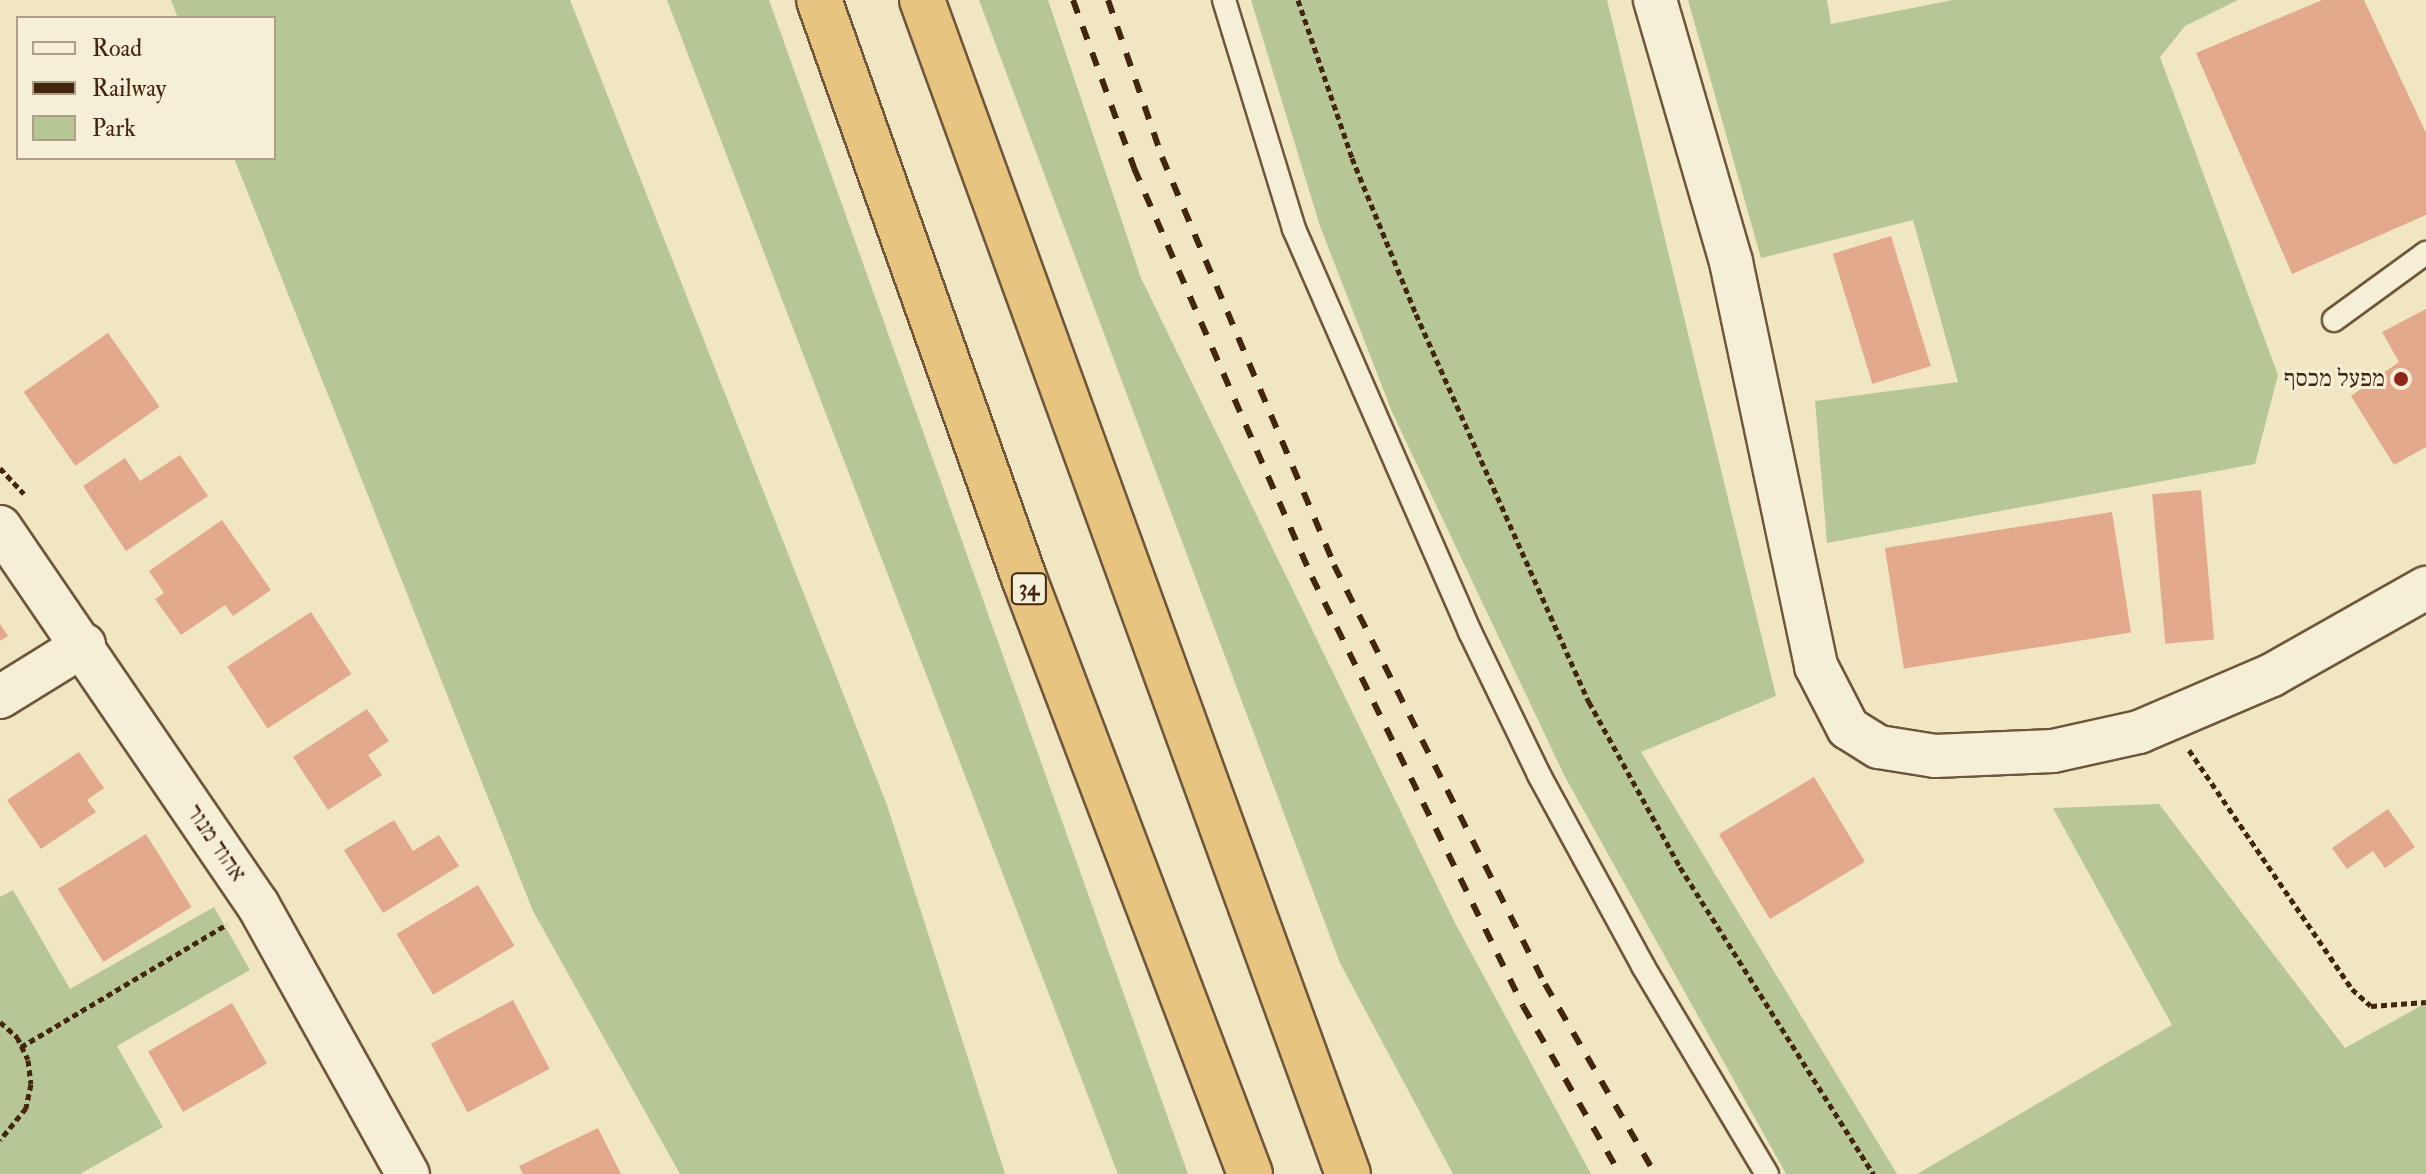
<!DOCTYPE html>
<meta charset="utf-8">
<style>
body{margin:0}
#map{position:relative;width:2426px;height:1174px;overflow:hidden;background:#f0e7c2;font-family:"IM FELL Double Pica","Frank Ruhl Libre",serif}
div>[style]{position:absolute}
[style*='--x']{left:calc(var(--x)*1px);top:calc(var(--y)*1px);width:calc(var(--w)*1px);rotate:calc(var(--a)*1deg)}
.green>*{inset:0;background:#b7c695}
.building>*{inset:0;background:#e3a98c;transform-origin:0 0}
.path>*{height:5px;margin-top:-2.5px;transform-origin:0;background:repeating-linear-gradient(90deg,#44250e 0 6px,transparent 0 10px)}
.roads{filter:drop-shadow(2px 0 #6f563b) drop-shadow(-2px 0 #6f563b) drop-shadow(0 2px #6f563b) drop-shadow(0 -2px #6f563b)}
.service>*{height:22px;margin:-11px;padding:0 11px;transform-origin:11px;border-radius:11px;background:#f5efd7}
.minor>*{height:42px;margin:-21px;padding:0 21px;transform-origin:21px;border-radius:21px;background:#f5efd7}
.trunk>*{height:44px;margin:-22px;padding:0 22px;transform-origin:22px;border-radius:22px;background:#e8c481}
.rail>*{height:6px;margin-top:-3px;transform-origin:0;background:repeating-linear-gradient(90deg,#44250e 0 14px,transparent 0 28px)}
.dots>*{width:22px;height:22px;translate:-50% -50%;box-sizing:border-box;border:4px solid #f5efd7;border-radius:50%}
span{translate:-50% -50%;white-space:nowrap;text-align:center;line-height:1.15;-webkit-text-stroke:6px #f5efd7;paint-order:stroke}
.shield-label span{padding:2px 6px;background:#f5efd7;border:2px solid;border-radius:6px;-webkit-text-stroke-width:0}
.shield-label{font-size:22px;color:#44250e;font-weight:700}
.poi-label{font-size:24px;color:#44250e}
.right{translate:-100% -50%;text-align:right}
.street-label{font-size:24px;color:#44250e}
.legend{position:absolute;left:16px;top:16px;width:260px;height:144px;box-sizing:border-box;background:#f5efd7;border:2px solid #ae9e87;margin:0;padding:10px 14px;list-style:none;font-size:24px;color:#44250e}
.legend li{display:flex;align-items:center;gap:16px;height:40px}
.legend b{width:40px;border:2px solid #ae9e87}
</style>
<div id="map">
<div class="green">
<div style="clip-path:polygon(171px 0,570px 0,887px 805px,1005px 1174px,680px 1174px,533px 911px,234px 158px,274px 158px,274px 18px,178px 18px)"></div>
<div style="clip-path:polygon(667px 0,769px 0,1188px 1174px,1118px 1174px)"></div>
<div style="clip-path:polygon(979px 0,1048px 0,1141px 278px,1455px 923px,1591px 1174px,1453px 1174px,1340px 963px)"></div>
<div style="clip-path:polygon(1251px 0,1607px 0,1776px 696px,1641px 752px,1897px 1174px,1786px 1174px,1564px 775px,1392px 412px,1320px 226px)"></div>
<div style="clip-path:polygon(1688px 0,1827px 0,1831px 24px,1953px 0,2238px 0,2185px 26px,2160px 57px,2278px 375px,2255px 464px,1827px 543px,1815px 401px,1958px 382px,1913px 220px,1761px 258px)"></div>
<div style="clip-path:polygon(2159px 804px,2345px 1048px,2426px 1003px,2426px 1174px,1917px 1174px,2172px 1025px,2053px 808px)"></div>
<div style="clip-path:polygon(13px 890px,70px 989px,214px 907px,250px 970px,117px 1046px,163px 1127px,80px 1174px,0 1174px,0 897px)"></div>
</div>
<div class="building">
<div style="clip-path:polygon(2322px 0,2364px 0,2426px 133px,2426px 215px,2292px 274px,2196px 53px)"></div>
<div style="left:1891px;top:236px;width:136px;height:61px;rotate:73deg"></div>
<div style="clip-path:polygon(2426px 309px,2426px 447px,2394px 465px,2351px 396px,2399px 362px,2382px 332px)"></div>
<div style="left:108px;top:333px;width:90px;height:103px;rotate:55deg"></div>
<div style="clip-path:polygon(180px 455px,208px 496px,126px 551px,83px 486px,125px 458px,140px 481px)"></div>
<div style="left:2201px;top:490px;width:150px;height:49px;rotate:85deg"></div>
<div style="left:2112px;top:512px;width:122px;height:230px;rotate:81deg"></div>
<div style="clip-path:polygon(222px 520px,271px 590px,233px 616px,225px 605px,181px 635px,155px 599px,164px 593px,149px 571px)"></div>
<div style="left:311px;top:612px;width:74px;height:100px;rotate:57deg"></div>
<div style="clip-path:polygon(0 624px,8px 636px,0 641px)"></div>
<div style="clip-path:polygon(367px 709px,389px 741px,368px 755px,382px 775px,328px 810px,293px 757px)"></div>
<div style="clip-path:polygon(79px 752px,104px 788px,87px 800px,96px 812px,41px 849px,7px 800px)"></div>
<div style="left:1814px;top:777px;width:99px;height:111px;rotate:59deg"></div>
<div style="clip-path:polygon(2388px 809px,2415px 847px,2385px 868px,2373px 851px,2347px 869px,2332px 848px)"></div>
<div style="clip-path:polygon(394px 820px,413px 851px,439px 835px,459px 866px,383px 913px,344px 850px)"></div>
<div style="left:146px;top:834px;width:86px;height:104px;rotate:58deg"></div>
<div style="left:478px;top:885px;width:71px;height:95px;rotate:59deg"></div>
<div style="left:513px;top:1000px;width:78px;height:93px;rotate:62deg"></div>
<div style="left:232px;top:1003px;width:70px;height:97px;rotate:60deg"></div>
<div style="clip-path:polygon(598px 1128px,621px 1174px,523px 1174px,519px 1166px)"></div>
</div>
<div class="path">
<div style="--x:1298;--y:0;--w:167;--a:71.1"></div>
<div style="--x:1352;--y:158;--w:169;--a:67.7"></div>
<div style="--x:1416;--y:314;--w:425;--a:66"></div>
<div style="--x:1589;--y:702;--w:188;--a:61.1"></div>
<div style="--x:1680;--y:867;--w:363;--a:57.8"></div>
<div style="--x:0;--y:468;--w:35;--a:47"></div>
<div style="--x:2189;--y:750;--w:289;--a:55.7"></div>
<div style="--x:2352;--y:989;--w:25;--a:42"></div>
<div style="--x:2371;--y:1006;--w:55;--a:-4.2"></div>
<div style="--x:0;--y:1022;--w:23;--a:41"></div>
<div style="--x:17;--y:1037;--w:25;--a:64"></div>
<div style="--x:28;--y:1060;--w:24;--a:83"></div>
<div style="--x:31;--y:1084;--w:25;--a:102"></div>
<div style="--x:26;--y:1108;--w:41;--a:129.1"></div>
<div style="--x:21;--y:1047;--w:240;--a:-30.8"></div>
</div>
<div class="roads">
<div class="service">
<div style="--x:1224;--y:0;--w:239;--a:73"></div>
<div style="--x:1294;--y:229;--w:440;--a:66.4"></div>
<div style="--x:1470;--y:632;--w:159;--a:64.2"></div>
<div style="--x:1539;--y:775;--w:217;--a:61.4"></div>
<div style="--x:1643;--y:966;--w:242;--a:59.2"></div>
<div style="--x:2334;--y:320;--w:114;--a:-36.1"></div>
</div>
<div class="minor">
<div style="--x:1655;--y:0;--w:273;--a:73.8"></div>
<div style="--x:1731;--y:262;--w:413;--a:78.1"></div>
<div style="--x:1816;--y:666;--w:70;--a:62.7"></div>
<div style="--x:1848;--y:728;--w:36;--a:32"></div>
<div style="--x:1879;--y:747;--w:57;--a:9.1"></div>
<div style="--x:1935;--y:756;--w:118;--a:-2.4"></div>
<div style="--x:2053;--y:751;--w:88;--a:-12.5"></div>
<div style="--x:2139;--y:732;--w:145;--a:-23.2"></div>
<div style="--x:2272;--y:675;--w:177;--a:-29.5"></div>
<div style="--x:0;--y:527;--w:458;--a:55.7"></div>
<div style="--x:258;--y:905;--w:308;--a:60.9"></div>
<div style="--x:0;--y:697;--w:99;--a:-31.8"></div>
</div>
<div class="trunk">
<div style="--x:819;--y:0;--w:613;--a:70.47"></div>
<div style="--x:1024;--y:578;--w:637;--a:69.23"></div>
<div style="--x:922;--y:0;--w:1249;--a:70.06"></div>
</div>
</div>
<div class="rail">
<div style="--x:1073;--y:0;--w:179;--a:70"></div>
<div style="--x:1134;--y:168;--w:446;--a:66.5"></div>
<div style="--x:1312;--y:577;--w:478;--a:63.8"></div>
<div style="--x:1523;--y:1006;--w:194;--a:60"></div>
<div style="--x:1108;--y:0;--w:166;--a:71"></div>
<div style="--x:1162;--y:157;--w:443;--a:67.1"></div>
<div style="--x:1334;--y:565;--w:469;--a:63.3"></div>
<div style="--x:1545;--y:984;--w:220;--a:59.9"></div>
</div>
<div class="dots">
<div style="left:2401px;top:379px;background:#8f2418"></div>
</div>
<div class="shield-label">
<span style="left:1029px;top:589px">34</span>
</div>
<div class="poi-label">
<span class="right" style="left:2385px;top:379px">מפעל מכסף</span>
</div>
<div class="street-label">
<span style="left:216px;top:843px;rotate:56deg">אהוד מנור</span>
</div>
<ul class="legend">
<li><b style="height:10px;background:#f5efd7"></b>Road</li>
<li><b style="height:10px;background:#44250e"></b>Railway</li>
<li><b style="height:22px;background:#b7c695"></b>Park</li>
</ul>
</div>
